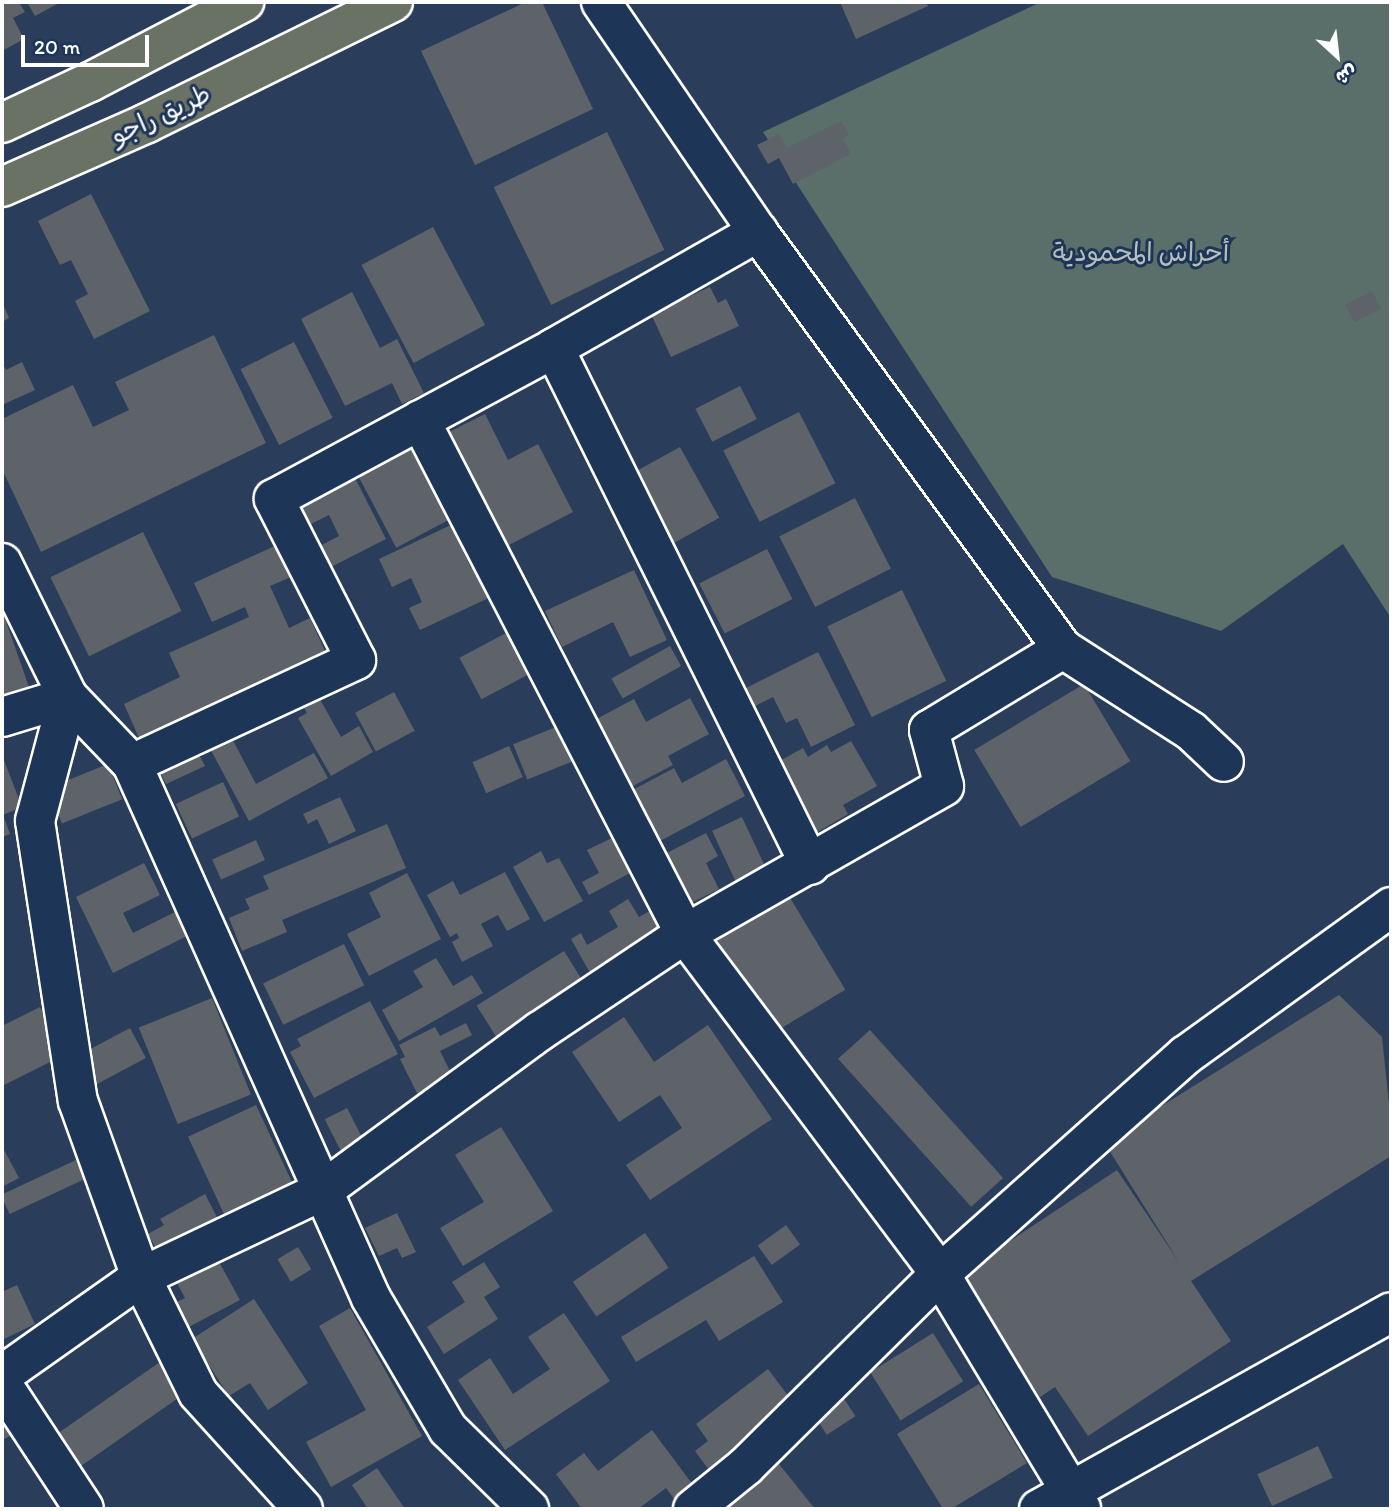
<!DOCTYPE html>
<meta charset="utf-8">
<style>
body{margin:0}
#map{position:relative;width:1393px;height:1511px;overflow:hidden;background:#2a3e5b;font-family:Itim,"Playpen Sans Arabic",sans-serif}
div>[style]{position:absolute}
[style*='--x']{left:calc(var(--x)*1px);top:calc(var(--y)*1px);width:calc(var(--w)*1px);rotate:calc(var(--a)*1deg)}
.green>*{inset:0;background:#5a6f6a}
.building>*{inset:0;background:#5e6369;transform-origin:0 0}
.roads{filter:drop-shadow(2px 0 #fff) drop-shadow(-2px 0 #fff) drop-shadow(0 2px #fff) drop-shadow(0 -2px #fff)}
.minor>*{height:38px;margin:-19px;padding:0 19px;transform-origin:19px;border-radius:19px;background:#1d3557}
.major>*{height:38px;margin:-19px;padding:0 19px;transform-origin:19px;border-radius:19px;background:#6a7165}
span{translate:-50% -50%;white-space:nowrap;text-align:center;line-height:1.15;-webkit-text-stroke:6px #1d3557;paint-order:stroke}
.street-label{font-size:26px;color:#fff}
.park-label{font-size:26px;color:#b5bebc}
.frame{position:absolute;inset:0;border:4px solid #fff;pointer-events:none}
.north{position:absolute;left:1302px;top:21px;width:70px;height:70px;-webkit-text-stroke:5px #1d3557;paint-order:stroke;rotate:153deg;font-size:19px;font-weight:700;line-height:28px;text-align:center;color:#fff}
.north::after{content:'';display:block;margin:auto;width:24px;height:32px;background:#fff;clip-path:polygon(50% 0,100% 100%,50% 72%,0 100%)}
.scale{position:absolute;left:21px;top:35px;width:128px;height:32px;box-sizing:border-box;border:4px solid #fff;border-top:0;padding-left:9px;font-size:21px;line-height:24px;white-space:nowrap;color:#fff;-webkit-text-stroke:5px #1d3557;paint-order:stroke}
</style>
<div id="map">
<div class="green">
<div style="clip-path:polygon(1041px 2px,1391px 2px,1391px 618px,1343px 544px,1221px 631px,1052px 577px,763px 132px)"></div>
</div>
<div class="building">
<div style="clip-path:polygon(2px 2px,19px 2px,25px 12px,13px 18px,24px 39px,2px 51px)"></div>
<div style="clip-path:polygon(27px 2px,61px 2px,35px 16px)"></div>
<div style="clip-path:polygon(526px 2px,542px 2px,593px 109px,475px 165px,421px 51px)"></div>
<div style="clip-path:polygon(840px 2px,926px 2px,928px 6px,856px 39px)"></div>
<div style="clip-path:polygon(841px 121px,849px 135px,843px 138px,851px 154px,793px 184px,779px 158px,768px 164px,757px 145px,779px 134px,787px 148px)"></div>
<div style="left:607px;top:132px;width:131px;height:126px;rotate:64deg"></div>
<div style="clip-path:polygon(91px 194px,150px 311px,94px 339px,75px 301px,88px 294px,71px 260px,60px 265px,38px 221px)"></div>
<div style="left:433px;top:227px;width:111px;height:81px;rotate:62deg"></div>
<div style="clip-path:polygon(710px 287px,718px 303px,726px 299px,739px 326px,671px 357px,651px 314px)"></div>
<div style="left:1372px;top:291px;width:20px;height:30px;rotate:63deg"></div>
<div style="clip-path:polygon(352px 292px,380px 348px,397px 339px,424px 393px,402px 404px,392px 383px,345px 406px,301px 319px)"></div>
<div style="clip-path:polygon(2px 302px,9px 318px,2px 322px)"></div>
<div style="clip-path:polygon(214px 335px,266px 443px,41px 552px,2px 469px,2px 419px,73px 385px,93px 427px,129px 410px,115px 382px)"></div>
<div style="left:294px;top:342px;width:85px;height:60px;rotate:63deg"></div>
<div style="clip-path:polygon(2px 361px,6px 370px,22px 362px,35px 390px,2px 405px)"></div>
<div style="left:740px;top:386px;width:37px;height:50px;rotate:63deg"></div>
<div style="left:799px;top:412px;width:80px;height:85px;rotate:63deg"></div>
<div style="clip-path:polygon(485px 414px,508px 460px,538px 444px,573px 512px,503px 548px,445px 434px)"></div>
<div style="left:408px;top:444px;width:86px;height:59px;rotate:62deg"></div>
<div style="left:680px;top:447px;width:81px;height:58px;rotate:61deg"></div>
<div style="clip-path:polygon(352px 472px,386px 539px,329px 568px,318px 547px,339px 536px,329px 515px,307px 526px,294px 500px)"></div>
<div style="left:855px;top:498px;width:79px;height:85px;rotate:63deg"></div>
<div style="clip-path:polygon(451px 525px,471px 568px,481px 564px,495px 595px,420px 630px,409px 608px,422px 602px,411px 578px,392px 587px,379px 559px)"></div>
<div style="left:143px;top:532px;width:88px;height:103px;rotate:64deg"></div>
<div style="clip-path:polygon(277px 545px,291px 577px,270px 586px,289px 628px,310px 618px,329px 660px,143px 747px,124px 704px,180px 677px,169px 653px,249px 617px,245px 607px,212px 622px,194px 583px)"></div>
<div style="left:767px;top:549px;width:56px;height:76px;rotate:63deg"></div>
<div style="clip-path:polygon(634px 570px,667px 640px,630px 657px,613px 622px,562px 647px,545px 611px)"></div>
<div style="left:902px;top:590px;width:101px;height:83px;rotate:64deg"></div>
<div style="clip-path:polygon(2px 610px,29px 687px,2px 696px)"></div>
<div style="left:508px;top:632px;width:47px;height:55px;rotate:62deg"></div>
<div style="left:670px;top:646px;width:23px;height:67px;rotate:61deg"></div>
<div style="clip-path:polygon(818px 652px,855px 725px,811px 747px,797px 718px,786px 723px,773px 697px,751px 708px,742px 690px)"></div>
<div style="left:1084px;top:684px;width:90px;height:128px;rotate:59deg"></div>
<div style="left:394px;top:692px;width:44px;height:44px;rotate:62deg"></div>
<div style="clip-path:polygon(317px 694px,341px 737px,359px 726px,373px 752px,331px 776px,298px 718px,307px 713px,301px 703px)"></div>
<div style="clip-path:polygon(690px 698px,709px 734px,668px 756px,673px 765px,627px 789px,591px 722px,634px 699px,646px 722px)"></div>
<div style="left:566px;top:723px;width:38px;height:57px;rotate:68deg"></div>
<div style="clip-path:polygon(229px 733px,256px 784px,314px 753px,328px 778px,249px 821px,208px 745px)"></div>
<div style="clip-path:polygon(851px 741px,877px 786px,843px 805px,848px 814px,816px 833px,776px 763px,803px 748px,808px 757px,827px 745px,831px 752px)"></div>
<div style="clip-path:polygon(193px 743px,205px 766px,166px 784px,159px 770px)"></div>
<div style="left:509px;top:746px;width:34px;height:40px;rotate:66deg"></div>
<div style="clip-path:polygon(2px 755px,22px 807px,3px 815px,10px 834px,2px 837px)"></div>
<div style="clip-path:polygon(726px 759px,745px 796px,658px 842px,631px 791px,674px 768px,682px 783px)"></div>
<div style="left:108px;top:764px;width:38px;height:65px;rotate:68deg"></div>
<div style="left:223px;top:782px;width:38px;height:52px;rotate:65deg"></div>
<div style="clip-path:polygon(340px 797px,356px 831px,329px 844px,317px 819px,308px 824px,303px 814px)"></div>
<div style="left:742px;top:817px;width:56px;height:33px;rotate:65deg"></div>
<div style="clip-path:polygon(387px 824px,406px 868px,282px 920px,287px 932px,242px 951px,229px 918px,250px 909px,245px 899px,269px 889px,263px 876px)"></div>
<div style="clip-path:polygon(706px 833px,718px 856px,706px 863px,719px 889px,693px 902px,667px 853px)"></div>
<div style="clip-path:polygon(614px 837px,632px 872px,589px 895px,582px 882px,599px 873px,587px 850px)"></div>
<div style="left:256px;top:840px;width:22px;height:48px;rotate:66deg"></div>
<div style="clip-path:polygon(541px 851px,547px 863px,559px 858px,583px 901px,544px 922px,513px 867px)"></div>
<div style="clip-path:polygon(144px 863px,160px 895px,123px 913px,133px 933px,177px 911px,189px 935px,113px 973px,76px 897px)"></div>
<div style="clip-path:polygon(505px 872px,530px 919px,507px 931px,498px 915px,481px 924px,493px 946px,462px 962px,452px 942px,459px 938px,457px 933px,450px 937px,427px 895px,453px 881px,460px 895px)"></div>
<div style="clip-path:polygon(407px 873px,441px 939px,369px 976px,347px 934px,381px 917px,369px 893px)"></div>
<div style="left:783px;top:886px;width:121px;height:84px;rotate:59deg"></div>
<div style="clip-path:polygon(628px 899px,639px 917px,655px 908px,671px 936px,594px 980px,571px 939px,581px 933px,587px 945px,618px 927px,609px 911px)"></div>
<div style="left:344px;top:944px;width:46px;height:90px;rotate:64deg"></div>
<div style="left:564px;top:951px;width:40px;height:103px;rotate:58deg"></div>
<div style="clip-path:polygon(436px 958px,453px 986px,472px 975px,483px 993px,399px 1041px,382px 1010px,423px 987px,413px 971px)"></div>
<div style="clip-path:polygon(1339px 995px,1382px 1037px,1391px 1123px,1391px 1156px,1191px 1281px,1231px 1341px,1088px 1436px,1055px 1387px,1040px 1397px,959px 1275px,1117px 1170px,1179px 1262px,1104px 1142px)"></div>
<div style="left:212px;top:998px;width:104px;height:79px;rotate:68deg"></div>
<div style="clip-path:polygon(370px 1001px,398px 1054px,314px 1098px,290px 1052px,301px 1046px,297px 1039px)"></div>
<div style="clip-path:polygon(40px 1007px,64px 1055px,2px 1086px,2px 1026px)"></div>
<div style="clip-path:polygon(624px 1017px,654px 1062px,708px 1025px,772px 1119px,650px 1200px,626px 1165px,682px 1128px,660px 1095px,619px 1122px,572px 1052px)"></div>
<div style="clip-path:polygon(466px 1023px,472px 1035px,440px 1051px,454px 1079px,419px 1097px,400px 1059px,405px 1057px,399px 1045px,435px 1027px,440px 1036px)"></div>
<div style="left:130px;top:1028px;width:34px;height:56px;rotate:62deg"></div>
<div style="left:870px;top:1030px;width:199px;height:43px;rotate:48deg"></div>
<div style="left:256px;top:1105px;width:94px;height:75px;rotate:65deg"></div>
<div style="left:347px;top:1108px;width:38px;height:25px;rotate:63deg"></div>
<div style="clip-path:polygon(501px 1127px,553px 1211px,463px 1266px,440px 1228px,484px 1202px,455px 1155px)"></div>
<div style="clip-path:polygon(2px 1146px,19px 1178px,2px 1187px)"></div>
<div style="left:76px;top:1160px;width:21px;height:83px;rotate:65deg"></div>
<div style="clip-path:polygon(205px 1194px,221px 1225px,161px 1257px,148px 1234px,164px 1225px,160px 1219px)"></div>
<div style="clip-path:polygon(397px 1213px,416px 1252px,402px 1258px,397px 1248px,379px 1256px,365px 1228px)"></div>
<div style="left:786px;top:1225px;width:24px;height:35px;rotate:54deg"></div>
<div style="left:645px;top:1233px;width:42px;height:87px;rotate:56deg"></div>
<div style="left:298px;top:1247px;width:26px;height:24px;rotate:59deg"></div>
<div style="clip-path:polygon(213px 1251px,240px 1300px,183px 1330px,171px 1305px,185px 1298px,171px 1272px)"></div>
<div style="clip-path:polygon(754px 1256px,783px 1302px,719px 1341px,706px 1320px,636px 1362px,621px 1337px)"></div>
<div style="clip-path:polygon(484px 1262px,500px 1287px,484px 1297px,498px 1319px,444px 1354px,427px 1327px,465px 1302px,452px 1282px)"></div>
<div style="clip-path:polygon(17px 1285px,35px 1324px,2px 1340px,2px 1292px)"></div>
<div style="clip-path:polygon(254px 1299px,308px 1383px,268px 1410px,250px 1383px,229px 1396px,192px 1339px)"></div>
<div style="clip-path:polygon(350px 1308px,422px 1436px,331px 1487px,306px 1442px,366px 1410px,319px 1326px)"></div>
<div style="clip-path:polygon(564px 1313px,610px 1381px,505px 1450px,458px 1380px,490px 1358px,513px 1394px,550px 1369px,528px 1337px)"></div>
<div style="left:933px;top:1333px;width:57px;height:74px;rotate:58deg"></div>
<div style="left:167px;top:1357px;width:40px;height:140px;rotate:55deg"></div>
<div style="clip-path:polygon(768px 1369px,798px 1409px,712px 1474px,695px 1451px,708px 1441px,696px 1424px)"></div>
<div style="clip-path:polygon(979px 1384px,1027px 1463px,951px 1509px,943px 1509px,897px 1434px)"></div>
<div style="left:839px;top:1391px;width:30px;height:34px;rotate:57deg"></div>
<div style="clip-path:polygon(2px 1405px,16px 1433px,2px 1440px)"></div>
<div style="clip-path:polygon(652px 1430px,699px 1493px,680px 1507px,666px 1488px,638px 1509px,582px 1509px,556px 1474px,584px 1453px,598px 1471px)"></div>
<div style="left:1318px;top:1446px;width:35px;height:67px;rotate:65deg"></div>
<div style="clip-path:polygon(779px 1464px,815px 1509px,722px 1509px)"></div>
<div style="clip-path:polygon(377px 1468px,405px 1509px,368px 1509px,352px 1485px)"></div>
</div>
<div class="roads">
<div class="minor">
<div style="--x:601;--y:2;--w:278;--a:55.7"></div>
<div style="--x:758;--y:232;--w:517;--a:53.82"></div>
<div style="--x:1063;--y:649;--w:152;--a:32.6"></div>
<div style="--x:1191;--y:731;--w:45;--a:43.2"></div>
<div style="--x:554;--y:348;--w:577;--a:63.66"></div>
<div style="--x:420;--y:420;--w:578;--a:62.73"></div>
<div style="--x:685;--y:934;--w:425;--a:53.1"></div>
<div style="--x:940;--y:1274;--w:274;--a:59"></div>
<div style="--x:2;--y:563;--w:149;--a:63.8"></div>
<div style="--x:68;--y:697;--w:93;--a:46.3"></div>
<div style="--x:132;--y:764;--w:585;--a:65.89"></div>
<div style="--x:371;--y:1298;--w:152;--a:59.6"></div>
<div style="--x:448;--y:1429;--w:114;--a:44.6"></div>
<div style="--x:68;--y:697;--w:128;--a:104.9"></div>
<div style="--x:35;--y:821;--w:283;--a:81.3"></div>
<div style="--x:78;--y:1101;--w:187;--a:70.3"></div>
<div style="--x:141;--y:1277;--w:129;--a:63.8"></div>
<div style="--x:198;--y:1393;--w:156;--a:47.8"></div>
<div style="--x:2;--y:717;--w:69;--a:-16.9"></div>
<div style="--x:132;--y:764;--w:247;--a:-24.9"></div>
<div style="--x:356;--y:660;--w:181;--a:-117"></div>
<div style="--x:274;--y:499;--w:318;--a:-28.3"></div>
<div style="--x:554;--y:348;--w:235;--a:-29.6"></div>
<div style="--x:2;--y:1375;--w:170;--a:-35.2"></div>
<div style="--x:141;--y:1277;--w:200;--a:-25.4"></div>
<div style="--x:322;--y:1191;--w:270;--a:-36.3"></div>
<div style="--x:540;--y:1031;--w:174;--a:-33.8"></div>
<div style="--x:685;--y:934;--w:298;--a:-29.7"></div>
<div style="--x:944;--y:786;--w:58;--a:-105"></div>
<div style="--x:929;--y:730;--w:157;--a:-31.2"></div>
<div style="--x:2;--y:1384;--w:149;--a:56.7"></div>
<div style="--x:693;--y:1509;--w:68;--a:-39.1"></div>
<div style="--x:746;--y:1466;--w:273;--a:-44.7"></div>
<div style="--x:940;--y:1274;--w:329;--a:-41.7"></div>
<div style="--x:1186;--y:1055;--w:253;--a:-35.8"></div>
<div style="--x:1039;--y:1509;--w:403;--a:-29.2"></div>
</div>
<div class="major">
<div style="--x:2;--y:123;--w:97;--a:-25"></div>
<div style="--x:90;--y:82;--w:174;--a:-27.5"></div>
<div style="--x:2;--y:187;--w:158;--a:-23.8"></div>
<div style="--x:147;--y:123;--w:274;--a:-26.2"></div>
</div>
</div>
<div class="street-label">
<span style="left:161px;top:115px;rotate:-25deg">طريق راجو</span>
</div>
<div class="park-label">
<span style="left:1141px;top:253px">أحراش المحمودية</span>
</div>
<div class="frame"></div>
<div class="north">ش</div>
<div class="scale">20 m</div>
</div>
